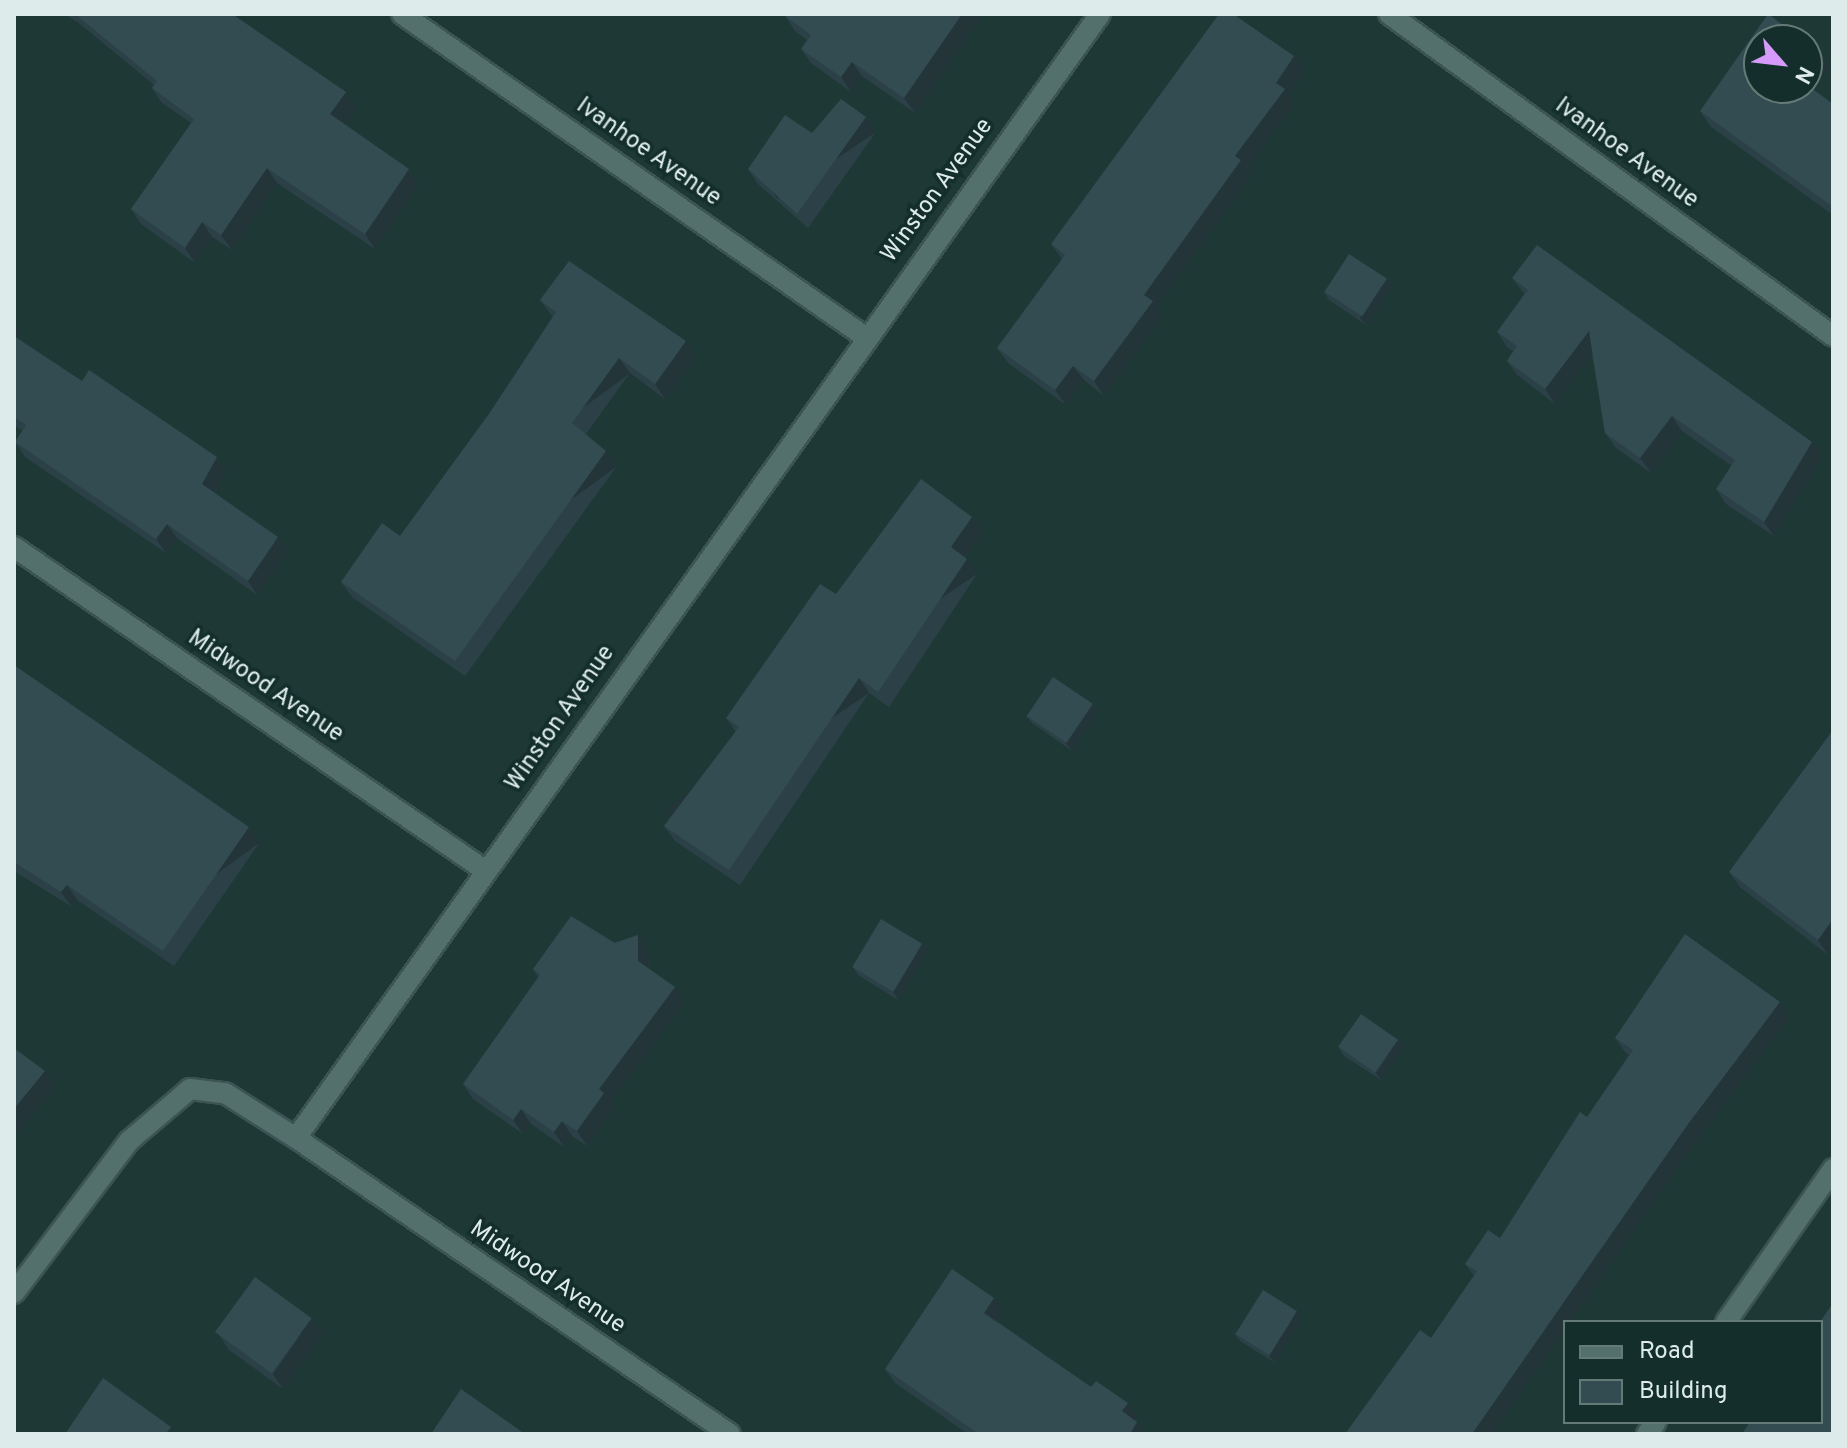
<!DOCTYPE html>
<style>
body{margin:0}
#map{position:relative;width:1847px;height:1448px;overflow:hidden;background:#1d3835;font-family:Overpass,sans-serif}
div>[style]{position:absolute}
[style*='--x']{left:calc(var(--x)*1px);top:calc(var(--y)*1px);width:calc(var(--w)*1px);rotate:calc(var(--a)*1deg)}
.roads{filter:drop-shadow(2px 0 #3c5452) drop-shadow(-2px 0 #3c5452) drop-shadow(0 2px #3c5452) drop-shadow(0 -2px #3c5452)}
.minor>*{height:20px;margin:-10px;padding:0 10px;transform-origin:10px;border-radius:10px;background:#54706d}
.tertiary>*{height:20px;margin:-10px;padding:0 10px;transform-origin:10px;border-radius:10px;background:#54706d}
.wall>*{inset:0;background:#2b4147}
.shaded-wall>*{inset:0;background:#233539;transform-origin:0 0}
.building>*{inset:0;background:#324c52;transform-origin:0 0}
span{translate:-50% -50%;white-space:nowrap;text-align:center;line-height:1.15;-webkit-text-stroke:7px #132e2b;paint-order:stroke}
.street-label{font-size:24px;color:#ddecea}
.frame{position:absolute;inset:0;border:16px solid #ddecea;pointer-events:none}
.legend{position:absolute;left:1563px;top:1320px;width:260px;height:104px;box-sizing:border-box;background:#132e2b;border:2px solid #647a77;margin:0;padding:10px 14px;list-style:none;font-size:24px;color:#ddecea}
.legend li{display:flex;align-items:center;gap:16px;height:40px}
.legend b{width:40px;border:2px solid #647a77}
.north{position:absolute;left:1743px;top:24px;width:80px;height:80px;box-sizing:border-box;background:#132e2b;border:2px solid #647a77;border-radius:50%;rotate:118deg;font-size:22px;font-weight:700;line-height:32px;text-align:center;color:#ddecea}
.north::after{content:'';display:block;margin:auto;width:28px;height:36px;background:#d69bfa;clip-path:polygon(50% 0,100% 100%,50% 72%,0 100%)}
</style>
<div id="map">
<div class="roads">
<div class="minor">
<div style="--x:402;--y:14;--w:563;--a:34.88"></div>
<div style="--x:1389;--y:14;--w:548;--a:35.95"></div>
<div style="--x:14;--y:547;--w:573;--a:34.47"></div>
<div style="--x:296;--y:1138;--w:525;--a:34.3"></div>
<div style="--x:1726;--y:1322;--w:187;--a:-55"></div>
<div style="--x:1647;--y:1434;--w:15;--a:-53"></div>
</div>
<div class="tertiary">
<div style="--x:14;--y:1293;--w:191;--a:-52.9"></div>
<div style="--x:129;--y:1141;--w:80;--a:-40.4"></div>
<div style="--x:190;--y:1089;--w:35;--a:7"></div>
<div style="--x:225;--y:1093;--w:84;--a:32.4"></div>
<div style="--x:296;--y:1138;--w:1382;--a:-54.42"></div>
</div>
</div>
<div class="wall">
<div style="clip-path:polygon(65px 14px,232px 14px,346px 92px,357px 107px,344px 124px,419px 184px,375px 249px,277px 183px,232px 250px,212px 237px,195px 263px,141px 224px,131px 209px,191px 123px,162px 103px,152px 88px,154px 85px,80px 24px)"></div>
<div style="clip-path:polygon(983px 14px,915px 113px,862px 76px,851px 92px,811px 63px,801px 49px,807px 40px,795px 31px,785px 16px)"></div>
<div style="clip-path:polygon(1819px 52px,1830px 67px,1813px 89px,1833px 104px,1833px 215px,1710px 126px,1700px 111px)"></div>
<div style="clip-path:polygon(1294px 56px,1305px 71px,1289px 94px,1295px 104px,1247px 168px,1252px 175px,1157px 306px,1163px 315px,1104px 396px,1084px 380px,1066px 405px,1008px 363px,997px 348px,1062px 259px,1051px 244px)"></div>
<div style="clip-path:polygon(866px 117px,876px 132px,808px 228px,758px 184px,748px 169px)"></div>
<div style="clip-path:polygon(1512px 278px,1823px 456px,1774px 536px,1726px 504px,1716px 489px,1732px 466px,1682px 431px,1651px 473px,1616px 448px,1605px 433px,1592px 355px,1555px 404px,1517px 375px,1507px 361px,1513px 351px,1507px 347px,1497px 332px,1524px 294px)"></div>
<div style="clip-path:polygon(1387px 279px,1392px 287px,1366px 325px,1329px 300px,1324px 292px)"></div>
<div style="clip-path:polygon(540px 300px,696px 356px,665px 399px,630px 373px,586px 434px,617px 466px,465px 676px,352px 597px,341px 582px,400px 536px,489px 414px,553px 317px)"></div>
<div style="clip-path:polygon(14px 323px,20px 332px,16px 338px,82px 381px,227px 471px,215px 493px,288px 551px,257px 595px,177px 538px,166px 553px,25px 457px,15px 442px,23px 431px,14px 425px)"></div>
<div style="clip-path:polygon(983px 532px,965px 557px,977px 574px,889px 707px,869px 693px,740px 885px,675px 841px,664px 826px,736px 732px,726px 718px,836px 594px)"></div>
<div style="clip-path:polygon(14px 665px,260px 842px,174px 966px,77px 900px,72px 907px,14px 871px)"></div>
<div style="clip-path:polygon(1093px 704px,1098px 712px,1072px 751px,1032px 723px,1026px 716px)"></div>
<div style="clip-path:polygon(1833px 730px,1833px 948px,1828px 955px,1740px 887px,1729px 872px)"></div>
<div style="clip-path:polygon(638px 935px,648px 950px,649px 968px,685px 1002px,611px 1102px,615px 1107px,587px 1146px,572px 1136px,564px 1147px,531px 1124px,523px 1134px,473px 1099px,463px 1084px,538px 977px,533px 969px)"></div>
<div style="clip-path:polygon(928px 952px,898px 1000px,858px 975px,853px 967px)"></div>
<div style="clip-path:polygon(1790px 1017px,1698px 1139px,1431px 1338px,1474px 1276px,1465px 1264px,1500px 1238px,1587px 1117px,1629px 1055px,1625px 1052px,1615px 1038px)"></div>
<div style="clip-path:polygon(1398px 1040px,1404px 1047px,1381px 1080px,1344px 1056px,1339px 1048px)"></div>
<div style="clip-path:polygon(994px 1298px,1004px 1312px,998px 1322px,1091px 1387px,1128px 1403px,1138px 1417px,1136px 1421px,1146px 1434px,968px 1434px,895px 1383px,885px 1369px)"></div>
<div style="clip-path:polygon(1302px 1319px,1275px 1363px,1240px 1341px,1234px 1333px)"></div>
<div style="clip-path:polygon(323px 1333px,283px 1389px,229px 1350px,219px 1335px)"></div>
</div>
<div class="shaded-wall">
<div style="clip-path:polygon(962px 14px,983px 14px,915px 113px,904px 98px)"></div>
<div style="clip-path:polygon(1819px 52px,1830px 67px,1810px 94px,1807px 88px,1807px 69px)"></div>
<div style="clip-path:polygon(1294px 56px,1305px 71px,1289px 94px,1295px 104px,1247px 168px,1252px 175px,1157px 306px,1163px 315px,1104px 396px,1094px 381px,1144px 295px,1235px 156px,1276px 83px)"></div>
<div style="clip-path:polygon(852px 62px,862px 76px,851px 92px,841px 77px)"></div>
<div style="clip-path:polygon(346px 92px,357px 107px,341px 129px,330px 114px)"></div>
<div style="left:866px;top:117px;width:18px;height:119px;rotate:56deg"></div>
<div style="clip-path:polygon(267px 168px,277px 183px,232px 250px,221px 235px)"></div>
<div style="clip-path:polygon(409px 169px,419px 184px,375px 249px,365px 234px)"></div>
<div style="clip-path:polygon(202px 222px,212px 237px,195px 263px,185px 248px)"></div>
<div style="clip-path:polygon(1387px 279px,1392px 287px,1366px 325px,1360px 318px)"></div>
<div style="clip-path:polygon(14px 323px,20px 332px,14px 340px)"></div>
<div style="clip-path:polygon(1589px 331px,1599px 346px,1555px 404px,1545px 389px)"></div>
<div style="clip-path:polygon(686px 341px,696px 356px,665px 399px,655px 384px)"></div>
<div style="left:619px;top:358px;width:19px;height:80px;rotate:54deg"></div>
<div style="clip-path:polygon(1073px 366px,1084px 380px,1066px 405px,1055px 390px)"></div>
<div style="clip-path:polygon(1672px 416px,1682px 431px,1651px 473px,1640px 458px)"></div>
<div style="clip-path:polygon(1812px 442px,1823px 456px,1774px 536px,1764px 522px)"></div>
<div style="left:606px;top:451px;width:19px;height:259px;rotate:54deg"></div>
<div style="clip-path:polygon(217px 457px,227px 471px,212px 498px,202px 484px)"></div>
<div style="clip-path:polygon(972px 517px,983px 532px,961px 562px,951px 547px)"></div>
<div style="clip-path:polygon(167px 524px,177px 538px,166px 553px,156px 539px)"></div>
<div style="clip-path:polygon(278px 537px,288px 551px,257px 595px,248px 581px)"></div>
<div style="left:967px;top:559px;width:18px;height:160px;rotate:56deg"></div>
<div style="left:859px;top:678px;width:18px;height:232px;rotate:56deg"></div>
<div style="clip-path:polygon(1093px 704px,1098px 712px,1072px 751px,1066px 743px)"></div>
<div style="left:249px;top:827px;width:19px;height:151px;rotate:54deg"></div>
<div style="clip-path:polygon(67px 885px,77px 900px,72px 907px,61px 892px)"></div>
<div style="clip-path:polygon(1833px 919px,1833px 948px,1828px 955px,1818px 940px)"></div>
<div style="clip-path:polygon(638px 935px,648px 950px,649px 976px,638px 961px)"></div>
<div style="clip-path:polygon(922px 944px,928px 952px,898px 1000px,893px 992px)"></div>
<div style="clip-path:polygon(675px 987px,685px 1002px,611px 1102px,615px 1107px,587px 1146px,577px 1131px,599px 1089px)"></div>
<div style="clip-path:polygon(1780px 1002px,1790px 1017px,1698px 1139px,1570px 1322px,1565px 1322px,1565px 1330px,1492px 1434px,1472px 1434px,1688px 1124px)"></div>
<div style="clip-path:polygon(1398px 1040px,1404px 1047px,1381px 1080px,1376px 1073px)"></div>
<div style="clip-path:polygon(45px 1071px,56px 1086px,14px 1137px,14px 1109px)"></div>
<div style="clip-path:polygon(521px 1109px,531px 1124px,523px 1134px,513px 1120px)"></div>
<div style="clip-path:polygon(562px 1121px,572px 1136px,564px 1147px,554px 1132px)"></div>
<div style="clip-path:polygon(994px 1298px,1004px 1312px,994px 1327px,984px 1313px)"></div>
<div style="clip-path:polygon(1297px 1311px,1302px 1319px,1275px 1363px,1269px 1356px)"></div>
<div style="clip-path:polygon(312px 1318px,323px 1333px,283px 1389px,273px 1374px)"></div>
<div style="clip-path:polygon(1128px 1403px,1138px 1417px,1132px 1426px,1122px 1411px)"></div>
<div style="clip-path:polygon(1137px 1422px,1146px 1434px,1130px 1434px)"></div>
<div style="clip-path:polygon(171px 1427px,175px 1434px,166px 1434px)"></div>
</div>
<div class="building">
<div style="clip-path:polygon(75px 14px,232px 14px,346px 92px,330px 114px,409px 169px,365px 234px,267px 168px,221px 235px,202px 222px,185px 248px,131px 209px,194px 119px,152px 88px,157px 81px)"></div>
<div style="clip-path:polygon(786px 14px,962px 14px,904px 98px,852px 62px,841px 77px,801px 49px,811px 35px,785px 16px)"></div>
<div style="clip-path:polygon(1219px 14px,1233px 14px,1294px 56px,1276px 83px,1285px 89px,1235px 156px,1241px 160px,1144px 295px,1153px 301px,1094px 381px,1073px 366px,1055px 390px,997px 348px,1065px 255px,1051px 244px)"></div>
<div style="clip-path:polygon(1768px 14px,1803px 40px,1759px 40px,1759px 88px,1807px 88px,1807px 85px,1833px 104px,1833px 207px,1700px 111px)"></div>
<div style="clip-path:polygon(1807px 43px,1819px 52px,1807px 69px)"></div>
<div style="clip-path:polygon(841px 99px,866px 117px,797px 214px,748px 169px,785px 115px,812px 133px)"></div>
<div style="clip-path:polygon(1537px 245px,1812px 442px,1764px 522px,1716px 489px,1735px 460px,1672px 416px,1640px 458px,1605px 433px,1589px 331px,1545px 389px,1507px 361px,1517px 346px,1497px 332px,1528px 290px,1512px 278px)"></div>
<div style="left:1349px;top:254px;width:45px;height:45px;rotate:33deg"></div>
<div style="clip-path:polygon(569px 261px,686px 341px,655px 384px,619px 358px,572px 423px,606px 451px,455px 661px,341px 582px,382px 523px,400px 536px,489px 414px,556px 312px,540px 300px)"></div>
<div style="clip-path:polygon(14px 336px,82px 381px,89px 370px,217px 457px,202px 484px,278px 537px,248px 581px,167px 524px,156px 539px,15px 442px,26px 425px,14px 417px)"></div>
<div style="clip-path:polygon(921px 479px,972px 517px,951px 547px,967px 559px,878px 692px,859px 678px,729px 870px,664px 826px,739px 727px,726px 718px,820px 584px,836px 594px)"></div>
<div style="clip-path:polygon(14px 665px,249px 827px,163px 951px,67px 885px,61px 892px,14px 862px,14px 835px,17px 831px,14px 830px)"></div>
<div style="left:1053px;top:677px;width:48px;height:47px;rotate:34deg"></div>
<div style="clip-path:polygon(1833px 730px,1833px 919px,1818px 940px,1729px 872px)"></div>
<div style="clip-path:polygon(571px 916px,615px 943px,638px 935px,638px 961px,675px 987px,599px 1089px,604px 1093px,577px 1131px,562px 1121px,554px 1132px,521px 1109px,513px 1120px,463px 1084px,540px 975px,533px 969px)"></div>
<div style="left:881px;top:919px;width:48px;height:56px;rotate:31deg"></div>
<div style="clip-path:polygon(1685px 934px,1780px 1002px,1688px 1124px,1472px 1434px,1345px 1434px,1420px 1330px,1431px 1338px,1477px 1271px,1465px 1264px,1488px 1230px,1500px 1238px,1580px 1112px,1587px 1117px,1633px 1050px,1615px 1038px)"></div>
<div style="left:1361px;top:1014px;width:45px;height:40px;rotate:35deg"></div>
<div style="clip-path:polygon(14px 1048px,45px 1071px,14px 1109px)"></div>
<div style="clip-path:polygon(952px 1269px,994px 1298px,984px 1313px,1091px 1387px,1096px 1381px,1128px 1403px,1122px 1411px,1137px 1422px,1130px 1434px,979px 1434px,885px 1369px)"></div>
<div style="left:255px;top:1277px;width:70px;height:68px;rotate:36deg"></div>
<div style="left:1263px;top:1290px;width:40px;height:52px;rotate:32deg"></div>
<div style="clip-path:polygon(1833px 1303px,1833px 1434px,1742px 1434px,1750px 1422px,1821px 1422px,1821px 1322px,1820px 1322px)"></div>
<div style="clip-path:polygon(103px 1378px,171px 1427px,166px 1434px,65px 1434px)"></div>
<div style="clip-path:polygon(461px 1389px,525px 1434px,431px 1434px)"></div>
</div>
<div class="street-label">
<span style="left:648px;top:153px;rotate:35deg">Ivanhoe Avenue</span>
<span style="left:1626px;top:154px;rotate:36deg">Ivanhoe Avenue</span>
<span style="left:938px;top:191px;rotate:-54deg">Winston Avenue</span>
<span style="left:265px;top:687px;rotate:34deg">Midwood Avenue</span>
<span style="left:561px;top:719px;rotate:-55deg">Winston Avenue</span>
<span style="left:547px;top:1278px;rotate:34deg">Midwood Avenue</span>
</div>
<div class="frame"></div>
<ul class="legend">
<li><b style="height:10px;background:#54706d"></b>Road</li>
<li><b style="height:22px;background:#324c52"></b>Building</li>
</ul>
<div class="north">N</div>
</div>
